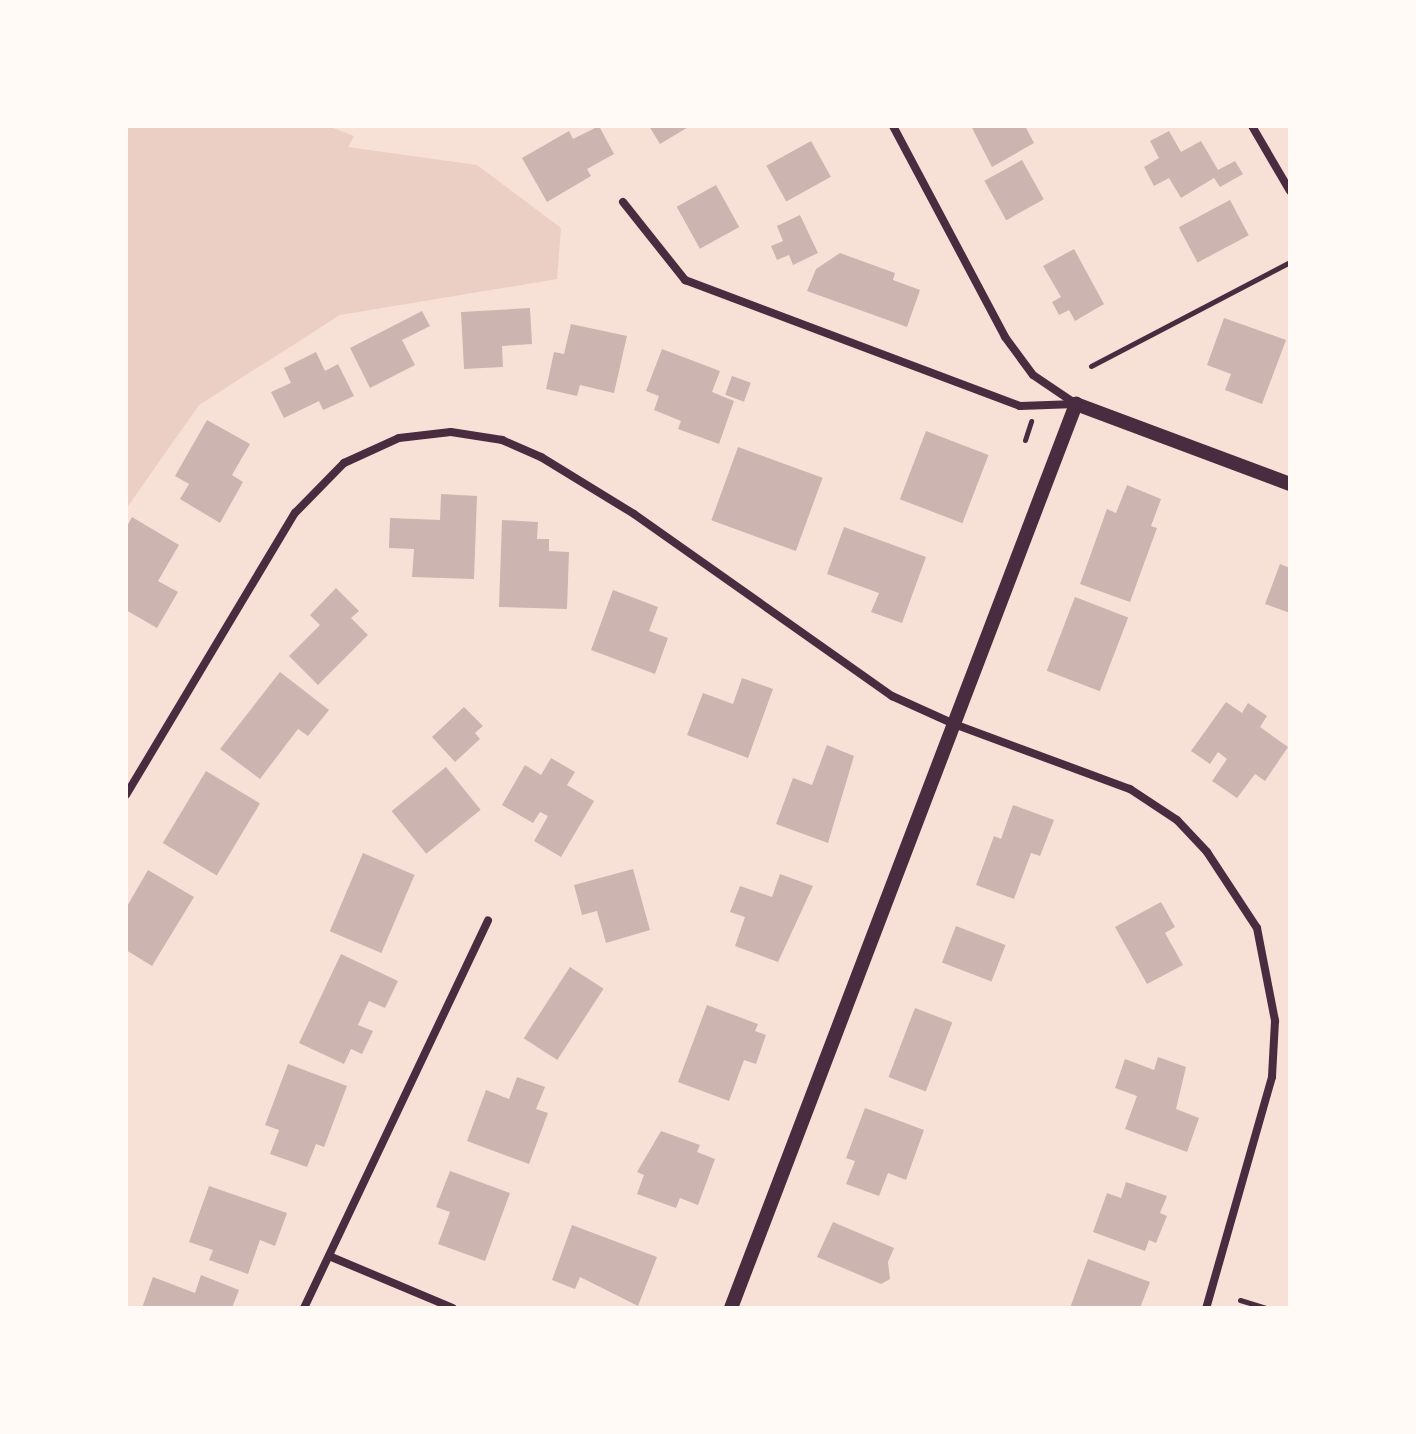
<!DOCTYPE html>
<style>
body{margin:0}
#map{position:relative;width:1416px;height:1434px;overflow:hidden;background:#f7e1d7;font-family:"Varela Round",sans-serif}
div>[style]{position:absolute}
[style*='--x']{left:calc(var(--x)*1px);top:calc(var(--y)*1px);width:calc(var(--w)*1px);rotate:calc(var(--a)*1deg)}
.green>*{inset:0;background:#ebcfc5}
.building>*{inset:0;background:#ccb4b1;transform-origin:0 0}
.path>*{height:5px;margin:-2.5px;padding:0 2.5px;transform-origin:2.5px;border-radius:2.5px;background:#4a2c40}
.minor>*{height:8px;margin:-4px;padding:0 4px;transform-origin:4px;border-radius:4px;background:#4a2c40}
.tertiary>*{height:14px;margin:-7px;padding:0 7px;transform-origin:7px;border-radius:7px;background:#4a2c40}
span{translate:-50% -50%;white-space:nowrap;text-align:center;line-height:1.15;-webkit-text-stroke:7px #fffaf5;paint-order:stroke}
.frame{position:absolute;inset:0;border:128px solid #fffaf5;pointer-events:none}
</style>
<div id="map">
<div class="green">
<div style="clip-path:polygon(126px 126px,328px 126px,354px 136px,348px 147px,477px 165px,561px 228px,557px 279px,340px 315px,199px 405px,126px 509px)"></div>
</div>
<div class="building">
<div style="clip-path:polygon(599px 126px,614px 154px,587px 169px,591px 176px,547px 202px,522px 158px,569px 131px,573px 139px)"></div>
<div style="clip-path:polygon(649px 126px,690px 126px,660px 144px)"></div>
<div style="clip-path:polygon(971px 126px,1025px 126px,1034px 143px,992px 167px)"></div>
<div style="clip-path:polygon(1169px 131px,1181px 152px,1201px 141px,1218px 170px,1235px 161px,1243px 174px,1220px 187px,1214px 178px,1181px 198px,1169px 178px,1154px 186px,1144px 167px,1159px 158px,1150px 141px)"></div>
<div style="left:811px;top:141px;width:41px;height:51px;rotate:61deg"></div>
<div style="left:1022px;top:160px;width:45px;height:43px;rotate:61deg"></div>
<div style="left:716px;top:185px;width:48px;height:45px;rotate:61deg"></div>
<div style="left:1230px;top:200px;width:40px;height:58px;rotate:62deg"></div>
<div style="clip-path:polygon(800px 215px,818px 253px,793px 265px,789px 255px,777px 260px,771px 246px,783px 241px,777px 226px)"></div>
<div style="clip-path:polygon(1074px 249px,1104px 304px,1075px 321px,1069px 310px,1059px 315px,1052px 302px,1061px 297px,1043px 266px)"></div>
<div style="clip-path:polygon(840px 253px,895px 273px,893px 280px,920px 290px,907px 327px,807px 291px,816px 269px)"></div>
<div style="clip-path:polygon(530px 308px,532px 344px,502px 346px,503px 367px,464px 369px,461px 312px)"></div>
<div style="clip-path:polygon(422px 311px,430px 326px,402px 340px,415px 365px,370px 388px,350px 348px)"></div>
<div style="clip-path:polygon(1224px 318px,1286px 340px,1262px 404px,1225px 390px,1231px 374px,1207px 365px)"></div>
<div style="clip-path:polygon(571px 324px,627px 336px,614px 393px,580px 385px,577px 396px,546px 389px,554px 352px,564px 354px)"></div>
<div style="clip-path:polygon(662px 349px,720px 371px,712px 392px,734px 401px,719px 444px,678px 429px,681px 421px,654px 410px,659px 396px,646px 391px)"></div>
<div style="clip-path:polygon(316px 352px,325px 371px,338px 364px,354px 396px,323px 410px,319px 401px,284px 418px,271px 392px,291px 383px,284px 368px)"></div>
<div style="left:732px;top:376px;width:20px;height:20px;rotate:20deg"></div>
<div style="clip-path:polygon(207px 420px,250px 444px,232px 475px,243px 482px,220px 523px,180px 499px,189px 484px,175px 476px)"></div>
<div style="left:926px;top:431px;width:67px;height:73px;rotate:21deg"></div>
<div style="left:738px;top:447px;width:90px;height:78px;rotate:20deg"></div>
<div style="clip-path:polygon(1127px 485px,1161px 499px,1151px 526px,1157px 528px,1130px 602px,1080px 584px,1107px 509px,1116px 513px)"></div>
<div style="clip-path:polygon(441px 494px,477px 496px,474px 579px,412px 577px,414px 549px,389px 548px,390px 518px,440px 520px)"></div>
<div style="clip-path:polygon(132px 517px,179px 545px,158px 581px,178px 592px,157px 628px,126px 610px,126px 528px)"></div>
<div style="clip-path:polygon(502px 520px,538px 522px,537px 539px,549px 539px,549px 551px,569px 552px,567px 609px,499px 607px)"></div>
<div style="clip-path:polygon(844px 527px,926px 557px,902px 623px,871px 612px,879px 593px,827px 574px)"></div>
<div style="clip-path:polygon(1280px 564px,1290px 568px,1290px 613px,1265px 604px)"></div>
<div style="clip-path:polygon(336px 588px,359px 611px,351px 618px,368px 635px,318px 685px,289px 656px,320px 625px,310px 615px)"></div>
<div style="clip-path:polygon(613px 590px,658px 607px,649px 631px,668px 638px,655px 674px,591px 650px)"></div>
<div style="left:1075px;top:597px;width:57px;height:79px;rotate:21deg"></div>
<div style="clip-path:polygon(280px 672px,329px 710px,308px 736px,298px 729px,260px 779px,220px 749px)"></div>
<div style="clip-path:polygon(742px 678px,773px 689px,748px 758px,687px 735px,703px 693px,733px 704px)"></div>
<div style="clip-path:polygon(1226px 702px,1242px 713px,1248px 703px,1267px 716px,1260px 727px,1288px 747px,1265px 781px,1255px 774px,1237px 798px,1212px 781px,1227px 759px,1218px 752px,1210px 764px,1191px 751px)"></div>
<div style="clip-path:polygon(464px 707px,483px 726px,475px 733px,480px 739px,455px 762px,432px 737px)"></div>
<div style="clip-path:polygon(827px 745px,854px 756px,828px 843px,776px 824px,793px 778px,812px 785px)"></div>
<div style="clip-path:polygon(551px 758px,575px 772px,567px 785px,594px 801px,561px 857px,534px 841px,548px 816px,540px 812px,533px 823px,502px 805px,525px 765px,541px 775px)"></div>
<div style="left:446px;top:767px;width:55px;height:70px;rotate:51deg"></div>
<div style="left:206px;top:771px;width:63px;height:84px;rotate:31deg"></div>
<div style="clip-path:polygon(1013px 805px,1054px 820px,1040px 856px,1031px 853px,1014px 899px,976px 885px,994px 836px,1001px 839px)"></div>
<div style="left:363px;top:853px;width:56px;height:85px;rotate:23deg"></div>
<div style="clip-path:polygon(633px 869px,650px 930px,606px 943px,597px 911px,582px 915px,574px 885px)"></div>
<div style="clip-path:polygon(148px 870px,194px 897px,152px 966px,126px 950px,126px 908px)"></div>
<div style="clip-path:polygon(780px 874px,813px 886px,778px 962px,735px 946px,745px 917px,730px 912px,740px 886px,772px 897px)"></div>
<div style="clip-path:polygon(1161px 902px,1175px 927px,1165px 933px,1183px 965px,1147px 984px,1115px 927px)"></div>
<div style="left:956px;top:926px;width:53px;height:39px;rotate:21deg"></div>
<div style="clip-path:polygon(341px 954px,398px 981px,385px 1008px,369px 1001px,358px 1025px,373px 1031px,362px 1054px,351px 1049px,344px 1064px,299px 1043px)"></div>
<div style="left:570px;top:967px;width:40px;height:85px;rotate:33deg"></div>
<div style="clip-path:polygon(707px 1005px,758px 1024px,755px 1031px,766px 1035px,756px 1064px,744px 1060px,729px 1101px,678px 1082px)"></div>
<div style="left:915px;top:1008px;width:40px;height:74px;rotate:21deg"></div>
<div style="clip-path:polygon(1158px 1057px,1186px 1067px,1176px 1109px,1199px 1118px,1187px 1152px,1125px 1129px,1137px 1096px,1115px 1088px,1125px 1059px,1154px 1070px)"></div>
<div style="clip-path:polygon(288px 1064px,347px 1086px,324px 1147px,316px 1144px,307px 1167px,270px 1154px,279px 1130px,265px 1125px)"></div>
<div style="clip-path:polygon(517px 1077px,545px 1087px,536px 1109px,548px 1113px,529px 1164px,467px 1141px,486px 1090px,509px 1099px)"></div>
<div style="clip-path:polygon(865px 1108px,924px 1130px,906px 1180px,888px 1173px,879px 1196px,846px 1184px,855px 1161px,846px 1158px)"></div>
<div style="clip-path:polygon(661px 1131px,700px 1145px,697px 1152px,715px 1159px,698px 1205px,680px 1198px,676px 1208px,637px 1194px,644px 1175px,637px 1172px)"></div>
<div style="clip-path:polygon(450px 1171px,510px 1193px,485px 1261px,438px 1244px,450px 1212px,436px 1207px)"></div>
<div style="clip-path:polygon(1126px 1182px,1167px 1196px,1160px 1213px,1167px 1216px,1156px 1243px,1149px 1240px,1145px 1251px,1093px 1232px,1107px 1193px,1121px 1198px)"></div>
<div style="clip-path:polygon(209px 1186px,287px 1213px,275px 1246px,260px 1240px,248px 1274px,209px 1260px,213px 1250px,189px 1242px)"></div>
<div style="clip-path:polygon(833px 1222px,894px 1248px,888px 1262px,890px 1279px,881px 1284px,817px 1257px)"></div>
<div style="clip-path:polygon(572px 1225px,657px 1257px,638px 1306px,580px 1277px,575px 1289px,552px 1280px)"></div>
<div style="clip-path:polygon(1088px 1259px,1150px 1282px,1140px 1308px,1070px 1308px)"></div>
<div style="clip-path:polygon(201px 1275px,239px 1290px,232px 1308px,142px 1308px,153px 1277px,195px 1293px)"></div>
</div>
<div class="path">
<div style="--x:1091;--y:366;--w:225;--a:-27.6"></div>
<div style="--x:1025;--y:440;--w:20;--a:-72"></div>
<div style="--x:1240;--y:1300;--w:27;--a:17"></div>
</div>
<div class="minor">
<div style="--x:893;--y:126;--w:239;--a:62"></div>
<div style="--x:1005;--y:337;--w:47;--a:53.6"></div>
<div style="--x:1033;--y:375;--w:52;--a:34"></div>
<div style="--x:1252;--y:126;--w:75;--a:59.7"></div>
<div style="--x:623;--y:202;--w:100;--a:51.5"></div>
<div style="--x:685;--y:280;--w:358;--a:20.6"></div>
<div style="--x:1020;--y:406;--w:56;--a:-2"></div>
<div style="--x:126;--y:795;--w:329;--a:-59.1"></div>
<div style="--x:295;--y:513;--w:70;--a:-45.6"></div>
<div style="--x:344;--y:463;--w:60;--a:-24.4"></div>
<div style="--x:399;--y:438;--w:52;--a:-6.6"></div>
<div style="--x:451;--y:432;--w:52;--a:8.9"></div>
<div style="--x:502;--y:440;--w:43;--a:23.6"></div>
<div style="--x:541;--y:457;--w:109;--a:31.5"></div>
<div style="--x:634;--y:514;--w:316;--a:35.2"></div>
<div style="--x:892;--y:696;--w:68;--a:24.3"></div>
<div style="--x:954;--y:724;--w:188;--a:20.3"></div>
<div style="--x:1130;--y:789;--w:56;--a:33.4"></div>
<div style="--x:1177;--y:820;--w:44;--a:46.8"></div>
<div style="--x:1207;--y:852;--w:91;--a:56.7"></div>
<div style="--x:1257;--y:928;--w:95;--a:79"></div>
<div style="--x:1275;--y:1021;--w:56;--a:93.1"></div>
<div style="--x:1272;--y:1077;--w:240;--a:105.9"></div>
<div style="--x:329;--y:1256;--w:134;--a:22.8"></div>
<div style="--x:304;--y:1308;--w:429;--a:-64.6"></div>
</div>
<div class="tertiary">
<div style="--x:731;--y:1308;--w:968;--a:-69.11"></div>
<div style="--x:1076;--y:404;--w:228;--a:20.5"></div>
</div>
<div class="frame"></div>
</div>
